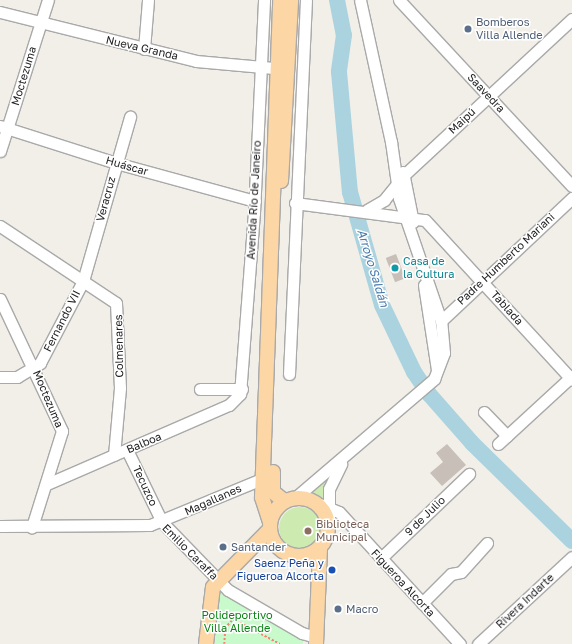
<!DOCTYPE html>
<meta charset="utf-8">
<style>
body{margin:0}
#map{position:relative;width:572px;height:644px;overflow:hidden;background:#f2efe9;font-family:"Golos Text",sans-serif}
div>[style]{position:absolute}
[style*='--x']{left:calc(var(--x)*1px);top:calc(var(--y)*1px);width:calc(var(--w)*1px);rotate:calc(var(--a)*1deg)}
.grass>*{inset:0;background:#cdebb0}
.round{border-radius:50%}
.park>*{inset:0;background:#c8facc}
.river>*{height:16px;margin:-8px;padding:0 8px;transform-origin:8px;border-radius:8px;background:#aad3df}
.building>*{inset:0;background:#c7bfb8;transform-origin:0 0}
.path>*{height:1.5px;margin-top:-0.75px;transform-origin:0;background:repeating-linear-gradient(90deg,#fa8072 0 2px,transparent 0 4px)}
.roads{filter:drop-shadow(1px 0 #a9a9a9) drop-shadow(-1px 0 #a9a9a9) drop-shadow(0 1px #a9a9a9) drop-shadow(0 -1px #a9a9a9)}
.minor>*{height:11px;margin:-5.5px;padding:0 5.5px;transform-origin:5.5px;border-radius:5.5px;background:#fff}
.major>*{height:14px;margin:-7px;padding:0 7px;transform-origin:7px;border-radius:7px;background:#fcd6a4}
.major>.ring{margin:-7px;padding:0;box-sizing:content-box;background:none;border:14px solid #fcd6a4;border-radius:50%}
.dots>*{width:11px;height:11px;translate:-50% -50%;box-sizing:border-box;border:2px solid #fff;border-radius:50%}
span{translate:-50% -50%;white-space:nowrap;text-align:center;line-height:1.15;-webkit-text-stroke:3px #fff;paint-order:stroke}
.service-label{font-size:11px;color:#4e5e75}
.left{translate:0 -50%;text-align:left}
.street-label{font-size:11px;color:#222}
.culture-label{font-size:11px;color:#0d838f}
.education-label{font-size:11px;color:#785e54}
.transit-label{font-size:11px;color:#164399}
.right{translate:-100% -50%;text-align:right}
.park-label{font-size:11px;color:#0c8416}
.water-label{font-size:12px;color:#4a7aab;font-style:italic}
</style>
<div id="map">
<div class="grass">
<div style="clip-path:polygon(326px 481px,323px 499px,310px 493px)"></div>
<div class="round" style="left:279px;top:507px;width:42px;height:42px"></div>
</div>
<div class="park">
<div style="clip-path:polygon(223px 589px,303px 636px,303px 644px,215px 644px,217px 600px)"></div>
</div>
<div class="river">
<div style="--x:337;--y:0;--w:36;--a:79"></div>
<div style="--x:344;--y:35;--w:37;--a:98"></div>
<div style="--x:339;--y:72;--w:121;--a:84.8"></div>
<div style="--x:350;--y:192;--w:117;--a:74.2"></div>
<div style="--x:382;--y:305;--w:74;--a:64.5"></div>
<div style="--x:414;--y:372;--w:27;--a:56"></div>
<div style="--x:429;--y:394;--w:65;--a:48.7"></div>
<div style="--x:472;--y:443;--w:140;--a:44.4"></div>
</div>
<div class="building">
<div style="left:396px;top:254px;width:26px;height:11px;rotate:69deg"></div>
<div style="clip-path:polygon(447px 444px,466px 465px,442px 486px,430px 473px,443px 462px,436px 453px)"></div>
</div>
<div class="path">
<div style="--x:224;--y:644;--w:16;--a:-86"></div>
<div style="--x:225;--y:628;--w:12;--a:-48"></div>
<div style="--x:233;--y:619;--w:53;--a:28"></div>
</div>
<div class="roads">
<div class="minor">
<div style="--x:399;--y:0;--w:254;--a:47.1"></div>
<div style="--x:0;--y:12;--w:202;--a:14"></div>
<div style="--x:196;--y:61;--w:89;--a:5.1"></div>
<div style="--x:144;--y:49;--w:49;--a:-85.3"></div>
<div style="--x:0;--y:126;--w:122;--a:17.7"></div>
<div style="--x:116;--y:163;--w:144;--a:15.3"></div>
<div style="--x:0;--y:151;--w:158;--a:-72.4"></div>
<div style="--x:403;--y:172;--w:51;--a:78.7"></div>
<div style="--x:295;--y:203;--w:131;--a:7.5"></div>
<div style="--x:425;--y:220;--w:217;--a:47.4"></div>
<div style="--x:367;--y:210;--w:20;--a:-30"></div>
<div style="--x:384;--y:200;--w:32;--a:-51"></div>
<div style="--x:404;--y:175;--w:229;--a:-42.9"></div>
<div style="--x:0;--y:226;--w:139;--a:33.6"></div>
<div style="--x:116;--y:303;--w:85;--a:87.3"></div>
<div style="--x:120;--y:388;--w:67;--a:95.1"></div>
<div style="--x:424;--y:285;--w:86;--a:81.3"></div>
<div style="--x:0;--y:299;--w:146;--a:64.8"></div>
<div style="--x:62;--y:431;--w:101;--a:107.4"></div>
<div style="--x:441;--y:321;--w:180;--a:-43.2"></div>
<div style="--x:289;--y:374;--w:374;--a:-87.4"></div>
<div style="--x:0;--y:377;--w:17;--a:0"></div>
<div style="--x:17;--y:377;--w:27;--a:-31"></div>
<div style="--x:40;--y:363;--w:93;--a:-62.3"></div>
<div style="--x:83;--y:281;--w:171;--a:-74"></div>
<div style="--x:200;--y:389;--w:42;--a:0"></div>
<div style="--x:484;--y:412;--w:33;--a:46"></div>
<div style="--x:498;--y:444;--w:100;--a:-42.6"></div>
<div style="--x:127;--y:450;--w:80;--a:64.1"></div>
<div style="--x:162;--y:522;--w:95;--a:45.9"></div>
<div style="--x:228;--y:590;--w:86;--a:30.2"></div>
<div style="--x:302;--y:633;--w:15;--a:16"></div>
<div style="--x:47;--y:484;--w:198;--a:-23.5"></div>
<div style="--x:229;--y:405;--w:16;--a:-45"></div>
<div style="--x:240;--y:394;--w:182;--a:-85.6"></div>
<div style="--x:254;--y:213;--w:213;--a:-87.3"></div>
<div style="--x:296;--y:497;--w:182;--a:-40.5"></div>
<div style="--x:434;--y:379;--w:28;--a:-69"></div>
<div style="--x:444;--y:353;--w:32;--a:-95"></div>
<div style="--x:441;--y:321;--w:130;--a:-108.9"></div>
<div style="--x:399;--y:198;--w:57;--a:-98.1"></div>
<div style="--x:391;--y:142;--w:145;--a:-102.3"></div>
<div style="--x:315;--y:502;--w:26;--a:23"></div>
<div style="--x:339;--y:512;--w:179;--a:47.5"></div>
<div style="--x:329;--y:520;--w:31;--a:-90"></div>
<div style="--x:329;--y:489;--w:28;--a:-64"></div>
<div style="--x:0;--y:526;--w:150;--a:-0.4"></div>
<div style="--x:150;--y:525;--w:123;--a:-22.4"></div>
<div style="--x:381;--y:558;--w:122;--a:-43.7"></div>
<div style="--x:422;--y:603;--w:41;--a:-45"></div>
<div style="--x:451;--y:574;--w:10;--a:-11"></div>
<div style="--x:461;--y:572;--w:39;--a:-48"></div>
<div style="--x:478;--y:644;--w:128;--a:-42.8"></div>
</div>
<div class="major">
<div style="--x:281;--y:181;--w:181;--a:-86.8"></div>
<div style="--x:273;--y:472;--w:20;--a:90"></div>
<div style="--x:273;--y:492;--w:14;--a:39"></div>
<div class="ring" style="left:270px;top:498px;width:44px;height:44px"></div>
<div style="--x:270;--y:522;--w:26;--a:-108"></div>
<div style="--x:262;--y:497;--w:497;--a:-87.9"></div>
<div style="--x:206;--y:644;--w:57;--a:-83"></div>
<div style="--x:213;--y:587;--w:80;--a:-45.5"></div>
<div style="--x:316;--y:644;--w:97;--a:-87.6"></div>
</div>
</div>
<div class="dots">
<div style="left:468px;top:29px;background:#5c6f8a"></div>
<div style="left:395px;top:268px;background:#0f9aa8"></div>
<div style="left:308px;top:531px;background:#8d6e63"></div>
<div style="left:223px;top:547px;background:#5c6f8a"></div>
<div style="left:332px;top:570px;background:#1a4fb4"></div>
<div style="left:338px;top:609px;background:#5c6f8a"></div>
</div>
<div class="service-label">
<span class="left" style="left:476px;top:29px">Bomberos<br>Villa Allende</span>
<span class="left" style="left:231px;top:547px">Santander</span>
<span class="left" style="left:346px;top:609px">Macro</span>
</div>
<div class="street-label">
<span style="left:142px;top:48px;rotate:13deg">Nueva Granda</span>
<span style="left:24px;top:76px;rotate:-73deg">Moctezuma</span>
<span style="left:486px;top:93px;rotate:47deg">Saavedra</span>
<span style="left:462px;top:121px;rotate:-43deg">Maipú</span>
<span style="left:127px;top:166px;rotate:16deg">Huáscar</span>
<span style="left:106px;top:199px;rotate:-75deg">Veracruz</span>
<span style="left:254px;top:200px;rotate:-87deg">Avenida Río de Janeiro</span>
<span style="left:506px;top:259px;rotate:-43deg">Padre Humberto Mariani</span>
<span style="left:507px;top:308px;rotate:48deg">Tablada</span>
<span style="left:62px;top:321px;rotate:-63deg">Fernando VII</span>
<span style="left:119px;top:346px;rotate:-91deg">Colmenares</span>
<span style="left:48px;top:399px;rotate:67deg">Moctezuma</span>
<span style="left:144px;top:443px;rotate:-23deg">Balboa</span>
<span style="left:145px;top:486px;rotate:65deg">Tecuzco</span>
<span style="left:213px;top:500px;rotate:-24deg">Magallanes</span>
<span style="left:425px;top:516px;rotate:-44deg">9 de Julio</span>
<span style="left:190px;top:552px;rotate:45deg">Emilio Caraffa</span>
<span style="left:403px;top:583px;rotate:47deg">Figueroa Alcorta</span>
<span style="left:525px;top:601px;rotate:-43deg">Rivera Indarte</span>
</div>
<div class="culture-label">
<span class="left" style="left:403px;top:268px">Casa de<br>la Cultura</span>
</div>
<div class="education-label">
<span class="left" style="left:316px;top:531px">Biblioteca<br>Municipal</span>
</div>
<div class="transit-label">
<span class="right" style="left:324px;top:570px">Saenz Peña y<br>Figueroa Alcorta</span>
</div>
<div class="park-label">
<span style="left:237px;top:622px">Polideportivo<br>Villa Allende</span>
</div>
<div class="water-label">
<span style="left:373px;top:268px;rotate:73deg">Arroyo Saldán</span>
</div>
</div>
